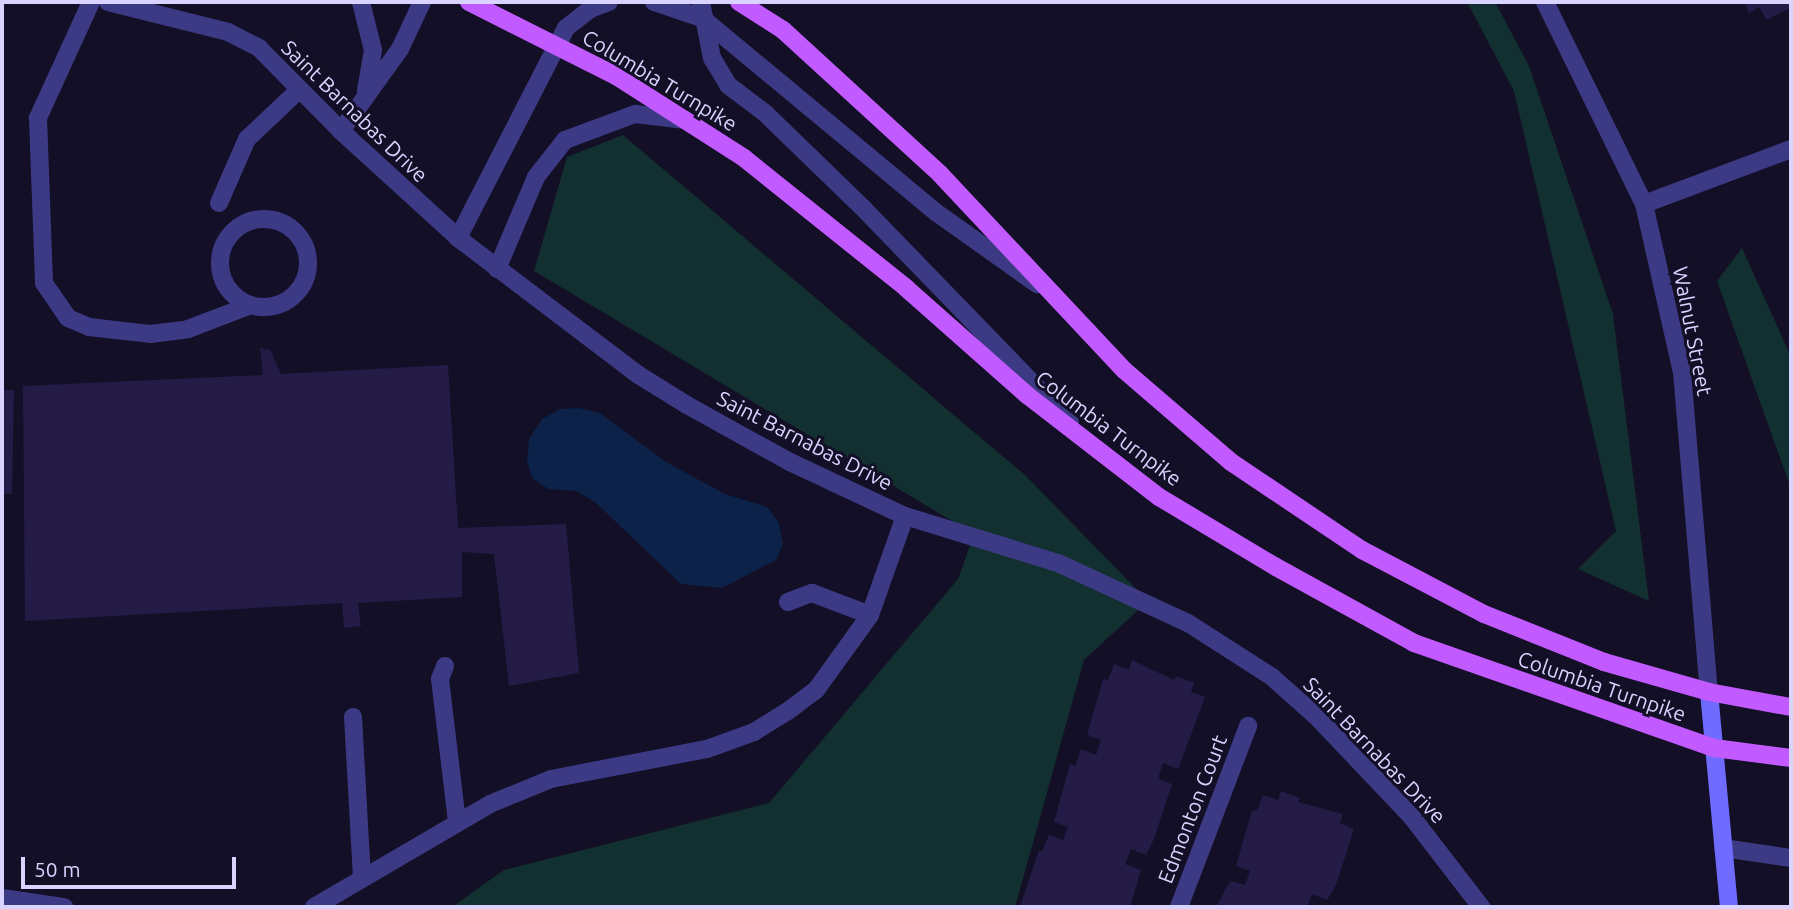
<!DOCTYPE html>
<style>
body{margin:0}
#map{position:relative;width:1793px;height:909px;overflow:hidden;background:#130f26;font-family:Ubuntu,sans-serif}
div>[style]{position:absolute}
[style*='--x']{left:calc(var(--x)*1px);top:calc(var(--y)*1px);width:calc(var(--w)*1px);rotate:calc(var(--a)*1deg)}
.green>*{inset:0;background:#12302f}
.water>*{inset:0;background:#0c2248}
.building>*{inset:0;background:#241b47}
.service>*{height:18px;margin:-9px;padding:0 9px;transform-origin:9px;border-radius:9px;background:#3d3a85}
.service>.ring{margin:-9px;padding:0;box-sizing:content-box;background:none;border:18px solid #3d3a85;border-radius:50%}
.minor>*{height:18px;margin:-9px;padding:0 9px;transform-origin:9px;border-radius:9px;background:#3d3a85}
.tertiary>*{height:18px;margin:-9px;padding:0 9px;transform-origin:9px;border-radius:9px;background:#3d3a85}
.secondary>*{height:18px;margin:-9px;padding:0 9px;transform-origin:9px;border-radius:9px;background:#6f6bff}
.primary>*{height:18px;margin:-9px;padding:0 9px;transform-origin:9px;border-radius:9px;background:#c25bff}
span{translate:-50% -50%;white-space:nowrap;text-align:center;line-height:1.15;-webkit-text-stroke:6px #130f26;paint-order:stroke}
.street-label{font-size:21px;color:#d9d4ff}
.frame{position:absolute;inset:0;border:4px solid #d9d4ff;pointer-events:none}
.scale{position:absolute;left:21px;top:857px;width:215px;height:32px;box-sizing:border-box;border:4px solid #d9d4ff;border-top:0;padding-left:9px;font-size:21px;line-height:24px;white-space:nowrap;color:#d9d4ff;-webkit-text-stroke:5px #130f26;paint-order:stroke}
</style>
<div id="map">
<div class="green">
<div style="clip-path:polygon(1467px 2px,1495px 2px,1529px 66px,1613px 314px,1649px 601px,1578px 569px,1616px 531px,1514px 91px)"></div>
<div style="clip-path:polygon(623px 135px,1026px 476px,1148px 601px,1084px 660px,1015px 907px,452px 907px,504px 870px,769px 803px,958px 579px,974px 534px,534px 271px,567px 157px)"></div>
<div style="clip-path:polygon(1742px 248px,1791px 357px,1790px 486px,1717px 281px)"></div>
</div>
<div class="water">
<div style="clip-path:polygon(579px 408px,600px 413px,666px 462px,725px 494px,767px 507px,779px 523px,783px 544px,776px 560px,722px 588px,681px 584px,595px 502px,576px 491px,548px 489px,532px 478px,527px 460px,529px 439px,542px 419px,560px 409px)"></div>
</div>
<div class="building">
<div style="clip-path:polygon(1744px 2px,1789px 2px,1791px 7px,1767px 20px,1759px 7px,1749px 13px)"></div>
<div style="clip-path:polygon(260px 348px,270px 350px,281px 374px,448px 365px,458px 528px,566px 524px,579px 673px,509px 686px,494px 554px,462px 552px,462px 597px,358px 603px,361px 626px,344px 628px,342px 603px,25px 621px,23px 386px,263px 375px)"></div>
<div style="clip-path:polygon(2px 390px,14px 390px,12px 494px,2px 494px)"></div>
<div style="clip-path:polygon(1132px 660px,1174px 680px,1176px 676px,1194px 683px,1191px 692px,1205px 697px,1178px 769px,1163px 763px,1158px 779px,1172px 784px,1154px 839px,1146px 855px,1131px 849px,1125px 864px,1141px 870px,1130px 907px,1020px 907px,1039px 850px,1042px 851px,1049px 835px,1063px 840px,1068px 827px,1054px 822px,1070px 764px,1075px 766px,1081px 749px,1096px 755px,1101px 740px,1087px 735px,1103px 679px,1108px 680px,1114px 664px,1129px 670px)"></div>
<div style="clip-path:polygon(1281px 791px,1300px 798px,1298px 802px,1343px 814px,1340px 823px,1354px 829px,1336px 885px,1327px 900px,1312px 894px,1307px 907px,1216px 907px,1230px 881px,1245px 885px,1250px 871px,1236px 866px,1252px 810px,1257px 811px,1263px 795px,1278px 800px)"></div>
</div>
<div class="service">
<div style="--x:91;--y:2;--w:128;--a:114.6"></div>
<div style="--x:38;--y:118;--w:165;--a:87.9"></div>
<div style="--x:44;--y:283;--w:42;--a:55.6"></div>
<div style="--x:68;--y:318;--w:23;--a:23"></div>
<div style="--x:89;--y:327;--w:61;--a:6.5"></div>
<div style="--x:150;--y:334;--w:38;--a:-7"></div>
<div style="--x:188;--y:329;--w:67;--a:-20.9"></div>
<div style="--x:108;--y:2;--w:124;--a:14"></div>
<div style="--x:228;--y:32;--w:35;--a:27"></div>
<div style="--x:259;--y:48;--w:117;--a:45.3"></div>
<div style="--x:341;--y:131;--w:159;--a:42.4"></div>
<div style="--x:458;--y:238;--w:225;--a:37.2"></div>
<div style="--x:637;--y:374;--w:59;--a:31.8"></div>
<div style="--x:687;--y:405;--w:118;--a:29"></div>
<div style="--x:790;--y:462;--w:127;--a:25.2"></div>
<div style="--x:905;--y:516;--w:160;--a:17.1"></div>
<div style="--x:1058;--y:563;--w:143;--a:24.8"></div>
<div style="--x:1188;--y:623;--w:100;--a:32.7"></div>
<div style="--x:1272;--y:677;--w:59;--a:41.6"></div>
<div style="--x:1316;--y:716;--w:138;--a:46.5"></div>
<div style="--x:1411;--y:816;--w:115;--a:52.4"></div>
<div style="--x:361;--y:2;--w:49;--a:76"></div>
<div style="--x:373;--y:50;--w:41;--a:99.9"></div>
<div style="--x:654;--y:2;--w:51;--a:18.4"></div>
<div style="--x:702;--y:18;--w:305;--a:39.7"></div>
<div style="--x:937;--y:213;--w:123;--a:35.4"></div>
<div style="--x:701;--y:2;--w:57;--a:78.9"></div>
<div style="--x:712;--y:58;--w:31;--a:59"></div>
<div style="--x:728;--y:85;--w:46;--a:37.1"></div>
<div style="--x:765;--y:113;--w:135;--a:44.1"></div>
<div style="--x:862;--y:207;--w:299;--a:45.9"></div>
<div style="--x:341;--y:131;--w:101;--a:-54.3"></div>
<div style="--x:400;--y:49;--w:52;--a:-64.9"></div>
<div style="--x:219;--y:203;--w:70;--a:-66.4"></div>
<div style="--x:247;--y:139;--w:71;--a:-43.3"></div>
<div class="ring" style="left:220px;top:219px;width:70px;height:70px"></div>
<div style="--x:458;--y:238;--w:236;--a:-62.8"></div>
<div style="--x:566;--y:28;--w:31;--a:-38"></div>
<div style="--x:590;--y:9;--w:20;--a:-20"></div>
<div style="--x:497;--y:269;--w:100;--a:-67"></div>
<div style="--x:536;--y:177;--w:47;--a:-51.9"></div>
<div style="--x:565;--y:140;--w:75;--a:-20.4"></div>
<div style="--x:635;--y:114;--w:51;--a:6.7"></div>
<div style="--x:788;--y:602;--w:26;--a:-21"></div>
<div style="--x:812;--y:593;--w:62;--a:20.8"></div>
<div style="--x:445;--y:666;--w:14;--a:111"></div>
<div style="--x:440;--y:679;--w:144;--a:83.2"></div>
<div style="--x:353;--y:717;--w:160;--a:86.8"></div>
<div style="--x:1723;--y:848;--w:69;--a:8.4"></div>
<div style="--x:2;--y:898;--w:63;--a:8.3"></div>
<div style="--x:314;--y:907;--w:204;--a:-30.3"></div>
<div style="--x:490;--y:804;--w:66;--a:-22.3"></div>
<div style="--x:551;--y:779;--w:159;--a:-10.9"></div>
<div style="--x:707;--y:749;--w:50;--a:-19.9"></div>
<div style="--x:754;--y:732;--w:40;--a:-32"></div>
<div style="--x:788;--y:711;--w:35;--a:-37"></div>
<div style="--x:816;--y:690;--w:92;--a:-54.2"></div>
<div style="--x:870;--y:615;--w:105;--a:-70.5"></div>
</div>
<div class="minor">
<div style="--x:1644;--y:204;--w:157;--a:-20.5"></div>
<div style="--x:1179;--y:907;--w:194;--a:-69.1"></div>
<div style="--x:1480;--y:907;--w:1;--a:0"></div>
</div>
<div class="tertiary">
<div style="--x:1545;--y:2;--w:225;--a:63.9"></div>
<div style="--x:1644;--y:204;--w:172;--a:77.3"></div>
<div style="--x:1682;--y:372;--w:321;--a:85.2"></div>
</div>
<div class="secondary">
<div style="--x:1709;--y:692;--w:216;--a:84.7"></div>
</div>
<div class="primary">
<div style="--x:469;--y:2;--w:165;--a:26.7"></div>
<div style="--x:616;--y:76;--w:152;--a:32.6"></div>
<div style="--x:744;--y:158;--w:208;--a:38.7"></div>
<div style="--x:906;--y:288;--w:162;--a:41.5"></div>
<div style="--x:1027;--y:395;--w:167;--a:37.7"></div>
<div style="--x:1159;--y:497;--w:136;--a:30.9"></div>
<div style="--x:1276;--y:567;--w:158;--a:28.8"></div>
<div style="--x:1414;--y:643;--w:318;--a:19.3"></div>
<div style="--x:1714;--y:748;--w:78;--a:7.4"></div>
<div style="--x:739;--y:2;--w:52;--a:32.5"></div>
<div style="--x:783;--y:30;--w:213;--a:42.5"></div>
<div style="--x:940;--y:174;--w:269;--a:46.8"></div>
<div style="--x:1124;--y:370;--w:141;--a:40.7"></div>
<div style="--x:1231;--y:462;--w:158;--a:33.9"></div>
<div style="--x:1362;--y:550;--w:138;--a:27.7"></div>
<div style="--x:1484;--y:614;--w:129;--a:21.8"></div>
<div style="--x:1604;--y:662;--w:109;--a:15.9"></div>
<div style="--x:1709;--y:692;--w:83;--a:10.4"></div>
</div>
<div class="street-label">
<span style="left:660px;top:80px;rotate:31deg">Columbia Turnpike</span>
<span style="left:355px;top:111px;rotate:44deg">Saint Barnabas Drive</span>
<span style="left:1693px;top:331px;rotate:79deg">Walnut Street</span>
<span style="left:1109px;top:428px;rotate:37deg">Columbia Turnpike</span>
<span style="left:805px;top:440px;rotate:27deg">Saint Barnabas Drive</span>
<span style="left:1602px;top:686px;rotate:19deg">Columbia Turnpike</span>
<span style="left:1375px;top:750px;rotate:46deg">Saint Barnabas Drive</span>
<span style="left:1192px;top:809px;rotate:-69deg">Edmonton Court</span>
</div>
<div class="frame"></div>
<div class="scale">50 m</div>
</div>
